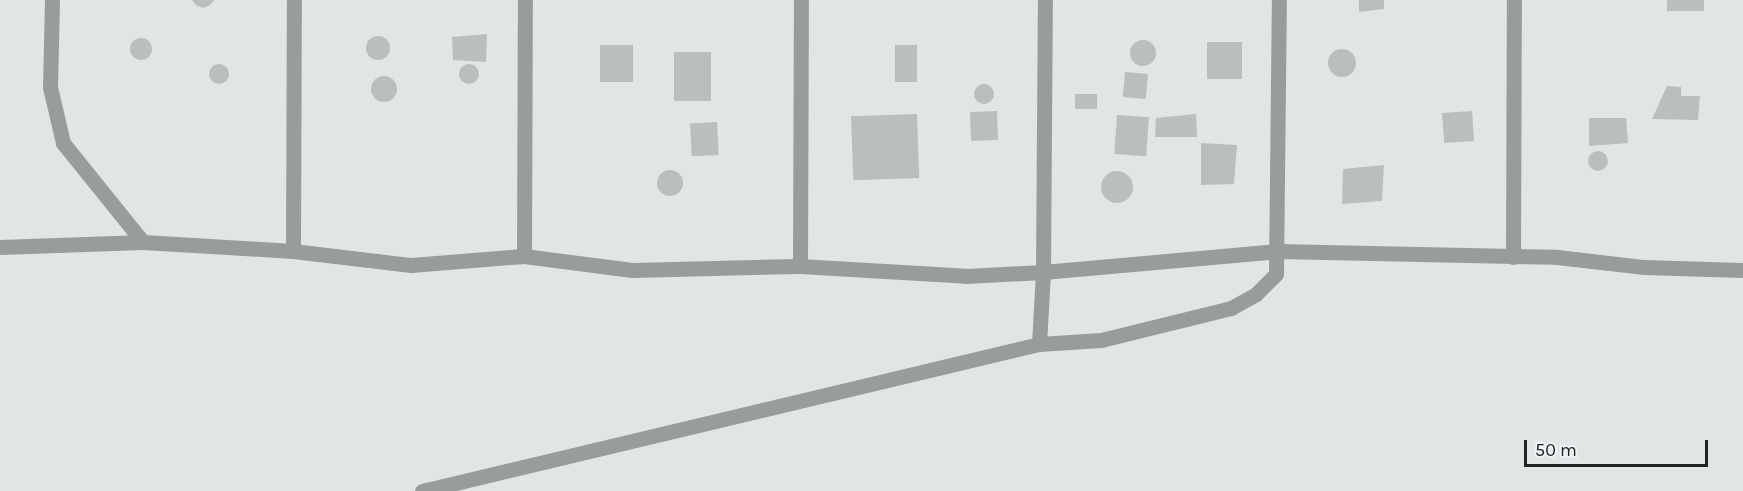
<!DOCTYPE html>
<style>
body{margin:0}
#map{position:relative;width:1743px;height:491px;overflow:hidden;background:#e0e5e6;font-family:Karla,sans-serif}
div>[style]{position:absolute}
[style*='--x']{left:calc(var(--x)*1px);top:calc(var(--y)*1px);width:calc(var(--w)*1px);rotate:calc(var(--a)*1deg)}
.building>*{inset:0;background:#b9bebf;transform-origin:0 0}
.round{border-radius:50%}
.minor>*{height:15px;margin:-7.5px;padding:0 7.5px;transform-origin:7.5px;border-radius:7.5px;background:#999c9c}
span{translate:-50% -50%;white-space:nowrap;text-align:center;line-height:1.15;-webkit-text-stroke:4.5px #edf3f4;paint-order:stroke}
.scale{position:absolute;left:1524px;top:440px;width:184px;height:27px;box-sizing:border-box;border:3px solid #222424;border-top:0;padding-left:8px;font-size:18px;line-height:21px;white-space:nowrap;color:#222424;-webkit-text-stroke:4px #edf3f4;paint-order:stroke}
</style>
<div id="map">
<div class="building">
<div style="clip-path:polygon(192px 0,214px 0,210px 5px,203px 8px,196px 5px)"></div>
<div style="clip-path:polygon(1359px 0,1384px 0,1384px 9px,1359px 12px)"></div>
<div style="left:1667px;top:0;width:37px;height:11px"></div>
<div style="clip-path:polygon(487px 34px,486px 62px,453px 60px,452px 37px)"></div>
<div class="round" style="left:366px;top:36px;width:24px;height:24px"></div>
<div class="round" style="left:130px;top:38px;width:22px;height:22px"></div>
<div class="round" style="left:1130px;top:40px;width:26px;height:26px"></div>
<div style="left:1207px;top:42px;width:35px;height:37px"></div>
<div style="left:600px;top:45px;width:33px;height:37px"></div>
<div style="left:895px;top:45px;width:22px;height:37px"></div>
<div class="round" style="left:1328px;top:49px;width:28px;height:28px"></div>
<div style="left:674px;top:52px;width:37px;height:49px"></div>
<div class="round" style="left:209px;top:64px;width:20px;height:20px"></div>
<div class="round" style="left:459px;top:64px;width:20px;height:20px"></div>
<div style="left:1125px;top:72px;width:23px;height:25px;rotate:5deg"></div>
<div class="round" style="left:371px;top:76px;width:26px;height:26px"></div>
<div class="round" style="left:974px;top:84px;width:20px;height:20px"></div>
<div style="clip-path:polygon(1667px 86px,1681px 87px,1681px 96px,1700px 96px,1698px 120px,1652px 119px)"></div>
<div style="left:1075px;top:94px;width:22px;height:15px"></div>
<div style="left:997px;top:111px;width:29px;height:27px;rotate:88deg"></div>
<div style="left:1472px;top:111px;width:30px;height:30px;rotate:86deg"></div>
<div style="left:917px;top:114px;width:64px;height:66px;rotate:88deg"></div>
<div style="clip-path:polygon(1196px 114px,1197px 137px,1155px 137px,1156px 118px)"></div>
<div style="left:1117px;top:115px;width:32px;height:39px;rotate:4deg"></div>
<div style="clip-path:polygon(1589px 118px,1626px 118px,1628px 143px,1589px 146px)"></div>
<div style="left:717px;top:122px;width:33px;height:27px;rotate:87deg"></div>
<div style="clip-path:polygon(1201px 143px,1237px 145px,1234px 184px,1201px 185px)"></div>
<div class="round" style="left:1588px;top:151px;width:20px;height:20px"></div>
<div style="clip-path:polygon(1384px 165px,1382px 201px,1342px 204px,1343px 169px)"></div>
<div class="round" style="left:657px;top:170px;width:26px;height:26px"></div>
<div class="round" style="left:1101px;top:171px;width:32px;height:32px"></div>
</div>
<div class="minor">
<div style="--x:52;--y:0;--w:87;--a:91.3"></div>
<div style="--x:50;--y:87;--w:57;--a:76.9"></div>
<div style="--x:63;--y:143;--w:127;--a:51.1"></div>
<div style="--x:0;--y:247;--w:143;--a:-2"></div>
<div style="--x:143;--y:242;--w:150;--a:3.4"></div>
<div style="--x:293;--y:251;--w:119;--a:6.8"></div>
<div style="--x:411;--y:265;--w:113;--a:-4.6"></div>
<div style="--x:524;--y:256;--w:109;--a:7.4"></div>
<div style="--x:632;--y:270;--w:168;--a:-1.4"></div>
<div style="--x:800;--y:266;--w:166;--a:3.4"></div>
<div style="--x:966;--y:276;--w:77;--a:-3"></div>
<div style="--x:1043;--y:272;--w:236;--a:-5.1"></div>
<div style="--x:1278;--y:251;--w:279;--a:1.2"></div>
<div style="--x:1557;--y:257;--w:88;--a:6.6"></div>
<div style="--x:1644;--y:267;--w:99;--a:1.7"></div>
<div style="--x:293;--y:251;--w:251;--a:-89.8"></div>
<div style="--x:524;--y:256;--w:256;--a:-89.8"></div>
<div style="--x:1513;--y:257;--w:257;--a:-89.8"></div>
<div style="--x:800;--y:266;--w:266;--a:-89.8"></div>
<div style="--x:1039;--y:344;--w:72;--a:-86.8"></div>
<div style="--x:1043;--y:272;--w:272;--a:-89.6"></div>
<div style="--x:422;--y:491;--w:634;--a:-13.4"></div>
<div style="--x:1039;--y:344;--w:62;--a:-3.7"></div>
<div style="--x:1101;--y:340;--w:134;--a:-13.8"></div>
<div style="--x:1231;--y:308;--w:29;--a:-29"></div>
<div style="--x:1256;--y:294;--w:28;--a:-45"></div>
<div style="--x:1276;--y:274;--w:274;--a:-89.4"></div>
</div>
<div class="scale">50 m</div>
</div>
